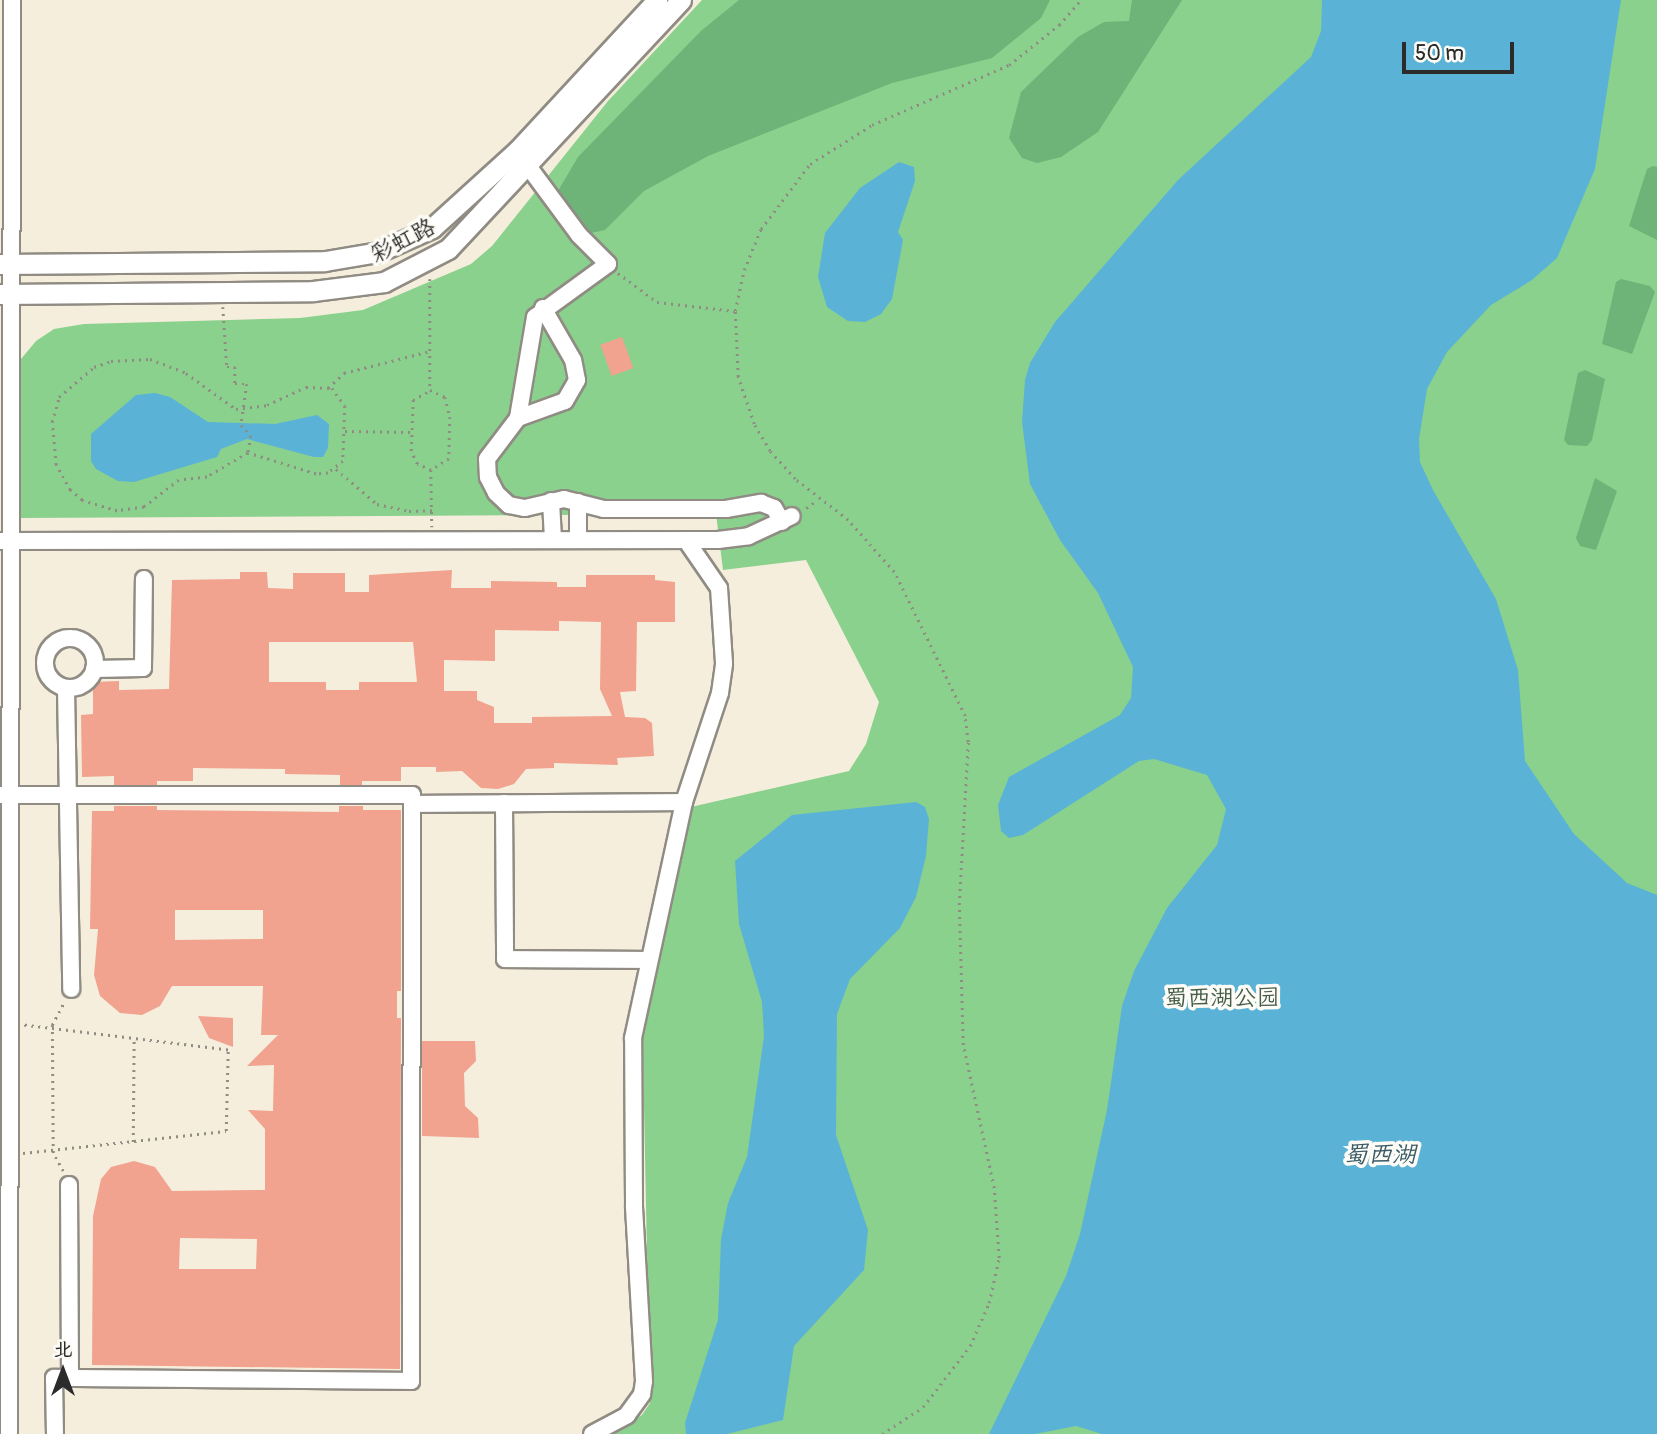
<!DOCTYPE html>
<meta charset="utf-8">
<style>
body{margin:0}
#map{position:relative;width:1657px;height:1434px;overflow:hidden;background:#f6eedc;font-family:Pangolin,"LXGW WenKai TC",sans-serif}
div>[style]{position:absolute}
[style*='--x']{left:calc(var(--x)*1px);top:calc(var(--y)*1px);width:calc(var(--w)*1px);rotate:calc(var(--a)*1deg)}
.green>*{inset:0;background:#89d18c}
.forest>*{inset:0;background:#6eb378}
.water>*{inset:0;background:#5ab3d7}
.building>*{inset:0;background:#f1a390;transform-origin:0 0}
.path>*{height:2.5px;margin-top:-1.25px;transform-origin:0;background:repeating-linear-gradient(90deg,#908c84 0 2px,transparent 0 7px)}
.roads{filter:drop-shadow(2px 0 #908c84) drop-shadow(-2px 0 #908c84) drop-shadow(0 2px #908c84) drop-shadow(0 -2px #908c84)}
.minor>*{height:16px;margin:-8px;padding:0 8px;transform-origin:8px;border-radius:8px;background:#fff}
.minor>.ring{margin:-8px;padding:0;box-sizing:content-box;background:none;border:16px solid #fff;border-radius:50%}
.major>*{height:19px;margin:-9.5px;padding:0 9.5px;transform-origin:9.5px;border-radius:9.5px;background:#fff}
span{translate:-50% -50%;white-space:nowrap;text-align:center;line-height:1.15;-webkit-text-stroke:7px #fdfcf7;paint-order:stroke}
.street-label{font-size:23px;color:#2b2b2b}
.park-label{font-size:23px;color:#475d48}
.water-label{font-size:24px;color:#3b5b67;font-style:italic}
.north{position:absolute;left:28px;top:1336px;width:70px;height:70px;-webkit-text-stroke:5px #fdfcf7;paint-order:stroke;rotate:0deg;font-size:19px;font-weight:700;line-height:28px;text-align:center;color:#2b2b2b}
.north::after{content:'';display:block;margin:auto;width:24px;height:32px;background:#2b2b2b;clip-path:polygon(50% 0,100% 100%,50% 72%,0 100%)}
.scale{position:absolute;left:1402px;top:42px;width:112px;height:32px;box-sizing:border-box;border:4px solid #2b2b2b;border-top:0;padding-left:9px;font-size:21px;line-height:24px;white-space:nowrap;color:#2b2b2b;-webkit-text-stroke:5px #fdfcf7;paint-order:stroke}
</style>
<div id="map">
<div class="green">
<div style="clip-path:polygon(702px 0,1657px 0,1657px 1434px,609px 1434px,642px 1415px,650px 1403px,642px 1006px,691px 807px,849px 771px,866px 744px,879px 702px,806px 560px,723px 570px,716px 514px,19px 518px,21px 359px,36px 341px,54px 329px,84px 324px,300px 318px,363px 310px,471px 264px,492px 246px,608px 101px)"></div>
</div>
<div class="forest">
<div style="clip-path:polygon(739px 0,1050px 0,1041px 18px,992px 58px,892px 83px,708px 156px,644px 191px,605px 230px,591px 233px,558px 191px,578px 157px,701px 31px)"></div>
<div style="clip-path:polygon(1132px 0,1182px 0,1098px 132px,1061px 157px,1037px 163px,1022px 158px,1009px 138px,1021px 92px,1078px 37px,1104px 22px,1129px 21px)"></div>
<div style="clip-path:polygon(1653px 166px,1657px 167px,1657px 240px,1629px 226px,1647px 169px)"></div>
<div style="clip-path:polygon(1621px 279px,1650px 286px,1655px 292px,1632px 354px,1602px 344px,1616px 282px)"></div>
<div style="clip-path:polygon(1585px 370px,1605px 379px,1592px 440px,1587px 446px,1568px 445px,1564px 440px,1578px 373px)"></div>
<div style="clip-path:polygon(1595px 478px,1617px 491px,1596px 550px,1580px 546px,1576px 538px)"></div>
</div>
<div class="water">
<div style="clip-path:polygon(1322px 0,1621px 0,1595px 169px,1557px 258px,1532px 280px,1491px 305px,1447px 352px,1427px 389px,1419px 439px,1420px 462px,1433px 490px,1496px 599px,1518px 670px,1525px 761px,1574px 834px,1627px 883px,1657px 895px,1657px 1434px,1102px 1434px,1076px 1426px,1035px 1434px,989px 1434px,1066px 1276px,1080px 1234px,1107px 1110px,1122px 1006px,1134px 971px,1167px 908px,1217px 845px,1226px 809px,1207px 775px,1154px 759px,1139px 761px,1023px 835px,1009px 838px,1001px 831px,998px 805px,1009px 777px,1120px 715px,1131px 698px,1133px 667px,1098px 593px,1060px 540px,1030px 484px,1022px 422px,1025px 380px,1030px 363px,1055px 322px,1178px 180px,1311px 57px,1321px 31px)"></div>
<div style="clip-path:polygon(899px 162px,914px 167px,915px 181px,898px 232px,903px 240px,892px 299px,881px 314px,865px 322px,848px 321px,827px 307px,818px 277px,825px 233px,860px 188px)"></div>
<div style="clip-path:polygon(155px 393px,170px 397px,208px 422px,275px 424px,317px 415px,329px 424px,328px 448px,323px 457px,314px 457px,247px 439px,221px 449px,217px 457px,134px 482px,118px 481px,96px 469px,91px 461px,91px 434px,136px 395px)"></div>
<div style="clip-path:polygon(916px 802px,925px 807px,929px 819px,926px 856px,916px 897px,900px 928px,850px 979px,837px 1014px,836px 1135px,868px 1230px,864px 1270px,794px 1346px,783px 1420px,727px 1434px,686px 1434px,685px 1423px,718px 1320px,721px 1239px,728px 1203px,747px 1157px,764px 1036px,762px 1002px,739px 924px,735px 861px,792px 815px)"></div>
</div>
<div class="building">
<div style="left:622px;top:337px;width:33px;height:23px;rotate:70deg"></div>
<div style="clip-path:polygon(evenodd,452px 570px,451px 588px,491px 588px,491px 581px,557px 582px,557px 587px,586px 587px,586px 575px,655px 575px,655px 580px,675px 582px,675px 622px,637px 622px,636px 691px,620px 692px,625px 717px,645px 718px,652px 723px,654px 756px,617px 758px,618px 765px,554px 763px,554px 768px,526px 769px,514px 784px,498px 789px,481px 788px,462px 771px,436px 772px,436px 767px,401px 767px,401px 781px,362px 781px,362px 785px,340px 785px,340px 775px,285px 774px,285px 769px,193px 768px,193px 781px,157px 781px,157px 785px,114px 785px,114px 776px,82px 777px,81px 715px,93px 714px,93px 682px,119px 681px,119px 690px,169px 689px,172px 580px,240px 579px,240px 572px,267px 572px,268px 588px,293px 589px,293px 573px,345px 573px,345px 592px,369px 592px,369px 575px,452px 570px,559px 621px,601px 622px,600px 689px,612px 716px,532px 717px,532px 723px,494px 723px,494px 707px,477px 700px,477px 691px,444px 691px,444px 660px,495px 661px,495px 630px,559px 631px,559px 621px,452px 570px,269px 642px,413px 642px,417px 682px,359px 682px,359px 690px,326px 690px,326px 682px,269px 682px,269px 642px)"></div>
<div style="clip-path:polygon(evenodd,114px 806px,157px 806px,157px 810px,339px 812px,339px 806px,363px 806px,363px 810px,401px 810px,401px 991px,397px 991px,397px 1018px,401px 1018px,400px 1369px,92px 1365px,93px 1216px,101px 1179px,111px 1167px,134px 1161px,155px 1167px,172px 1191px,265px 1190px,265px 1129px,248px 1110px,273px 1111px,274px 1065px,247px 1066px,278px 1035px,261px 1035px,263px 986px,172px 986px,160px 1006px,142px 1015px,120px 1013px,100px 996px,94px 975px,98px 929px,90px 929px,92px 811px,114px 811px,114px 806px,175px 910px,263px 910px,263px 939px,175px 940px,175px 910px,114px 806px,180px 1238px,257px 1239px,256px 1269px,179px 1269px,180px 1238px)"></div>
<div style="clip-path:polygon(198px 1016px,233px 1018px,233px 1047px,209px 1038px)"></div>
<div style="clip-path:polygon(422px 1041px,475px 1041px,476px 1061px,464px 1073px,465px 1106px,478px 1118px,479px 1138px,422px 1136px)"></div>
</div>
<div class="path">
<div style="--x:618;--y:273;--w:49;--a:36.6"></div>
<div style="--x:657;--y:302;--w:78;--a:6.7"></div>
<div style="--x:430;--y:279;--w:111;--a:90"></div>
<div style="--x:223;--y:307;--w:60;--a:86.2"></div>
<div style="--x:227;--y:367;--w:8;--a:0"></div>
<div style="--x:235;--y:367;--w:17;--a:90"></div>
<div style="--x:235;--y:384;--w:12;--a:0"></div>
<div style="--x:247;--y:384;--w:41;--a:98.3"></div>
<div style="--x:241;--y:425;--w:15;--a:48"></div>
<div style="--x:251;--y:436;--w:17;--a:100"></div>
<div style="--x:150;--y:359;--w:39;--a:21"></div>
<div style="--x:186;--y:373;--w:62;--a:35.8"></div>
<div style="--x:236;--y:409;--w:31;--a:-7"></div>
<div style="--x:267;--y:405;--w:43;--a:-24.8"></div>
<div style="--x:306;--y:387;--w:26;--a:2"></div>
<div style="--x:332;--y:388;--w:22;--a:54"></div>
<div style="--x:345;--y:406;--w:55;--a:92.1"></div>
<div style="--x:343;--y:461;--w:19;--a:141"></div>
<div style="--x:328;--y:473;--w:12;--a:175"></div>
<div style="--x:316;--y:474;--w:71;--a:-162.8"></div>
<div style="--x:248;--y:453;--w:48;--a:149.7"></div>
<div style="--x:207;--y:477;--w:28;--a:174"></div>
<div style="--x:179;--y:480;--w:44;--a:142.4"></div>
<div style="--x:144;--y:507;--w:27;--a:172"></div>
<div style="--x:117;--y:511;--w:37;--a:-163"></div>
<div style="--x:82;--y:500;--w:16;--a:-140"></div>
<div style="--x:70;--y:490;--w:29;--a:-119"></div>
<div style="--x:56;--y:465;--w:43;--a:-95.3"></div>
<div style="--x:52;--y:422;--w:26;--a:-74"></div>
<div style="--x:59;--y:397;--w:46;--a:-40.6"></div>
<div style="--x:94;--y:367;--w:18;--a:-19"></div>
<div style="--x:111;--y:361;--w:39;--a:-3"></div>
<div style="--x:328;--y:388;--w:22;--a:-43"></div>
<div style="--x:344;--y:373;--w:89;--a:-14.3"></div>
<div style="--x:430;--y:390;--w:17;--a:25"></div>
<div style="--x:445;--y:397;--w:21;--a:76"></div>
<div style="--x:450;--y:417;--w:42;--a:91.4"></div>
<div style="--x:449;--y:459;--w:21;--a:149"></div>
<div style="--x:431;--y:470;--w:15;--a:-157"></div>
<div style="--x:417;--y:464;--w:14;--a:-115"></div>
<div style="--x:411;--y:451;--w:51;--a:-87.8"></div>
<div style="--x:413;--y:400;--w:20;--a:-30"></div>
<div style="--x:345;--y:431;--w:66;--a:0.9"></div>
<div style="--x:336;--y:469;--w:54;--a:40.5"></div>
<div style="--x:377;--y:504;--w:33;--a:12"></div>
<div style="--x:409;--y:511;--w:23;--a:-2"></div>
<div style="--x:431;--y:470;--w:57;--a:89"></div>
<div style="--x:806;--y:508;--w:14;--a:-34"></div>
<div style="--x:133;--y:1142;--w:105;--a:-89.5"></div>
<div style="--x:23;--y:1153;--w:204;--a:-6.2"></div>
<div style="--x:226;--y:1131;--w:81;--a:-88.6"></div>
<div style="--x:228;--y:1050;--w:206;--a:-173"></div>
<div style="--x:63;--y:1171;--w:21;--a:-119"></div>
<div style="--x:53;--y:1153;--w:128;--a:-90.4"></div>
<div style="--x:52;--y:1025;--w:26;--a:-62"></div>
<div style="--x:882;--y:1434;--w:49;--a:-33.4"></div>
<div style="--x:923;--y:1407;--w:77;--a:-52.4"></div>
<div style="--x:970;--y:1346;--w:47;--a:-66.2"></div>
<div style="--x:989;--y:1303;--w:46;--a:-77.5"></div>
<div style="--x:999;--y:1258;--w:70;--a:-94.1"></div>
<div style="--x:994;--y:1188;--w:146;--a:-102.2"></div>
<div style="--x:963;--y:1045;--w:140;--a:-91.6"></div>
<div style="--x:959;--y:905;--w:163;--a:-86.8"></div>
<div style="--x:968;--y:742;--w:26;--a:-97"></div>
<div style="--x:965;--y:716;--w:161;--a:-116.2"></div>
<div style="--x:894;--y:572;--w:69;--a:-131.5"></div>
<div style="--x:848;--y:520;--w:67;--a:-142.3"></div>
<div style="--x:795;--y:479;--w:38;--a:-132"></div>
<div style="--x:770;--y:451;--w:31;--a:-121"></div>
<div style="--x:754;--y:424;--w:50;--a:-108.8"></div>
<div style="--x:738;--y:377;--w:66;--a:-92.6"></div>
<div style="--x:735;--y:311;--w:42;--a:-77.6"></div>
<div style="--x:744;--y:270;--w:44;--a:-67.5"></div>
<div style="--x:761;--y:229;--w:81;--a:-53"></div>
<div style="--x:810;--y:164;--w:73;--a:-32.2"></div>
<div style="--x:872;--y:125;--w:150;--a:-23.7"></div>
<div style="--x:1009;--y:65;--w:64;--a:-38.7"></div>
<div style="--x:1059;--y:25;--w:33;--a:-49"></div>
</div>
<div class="roads">
<div class="minor">
<div style="--x:528;--y:166;--w:86;--a:53.5"></div>
<div style="--x:579;--y:235;--w:41;--a:45"></div>
<div style="--x:608;--y:264;--w:90;--a:144"></div>
<div style="--x:535;--y:317;--w:102;--a:99.6"></div>
<div style="--x:518;--y:418;--w:51;--a:127.1"></div>
<div style="--x:487;--y:459;--w:18;--a:87"></div>
<div style="--x:488;--y:477;--w:18;--a:63"></div>
<div style="--x:496;--y:493;--w:18;--a:43"></div>
<div style="--x:509;--y:505;--w:16;--a:11"></div>
<div style="--x:525;--y:508;--w:40;--a:-13"></div>
<div style="--x:564;--y:499;--w:41;--a:14"></div>
<div style="--x:604;--y:509;--w:122;--a:0"></div>
<div style="--x:726;--y:509;--w:36;--a:-10"></div>
<div style="--x:761;--y:503;--w:14;--a:21"></div>
<div style="--x:774;--y:508;--w:16;--a:60"></div>
<div style="--x:518;--y:418;--w:50;--a:-19.9"></div>
<div style="--x:565;--y:401;--w:24;--a:-60"></div>
<div style="--x:577;--y:380;--w:20;--a:-101"></div>
<div style="--x:573;--y:360;--w:60;--a:-120"></div>
<div style="--x:551;--y:501;--w:39;--a:87"></div>
<div style="--x:578;--y:502;--w:38;--a:90"></div>
<div style="--x:0;--y:541;--w:718;--a:-0.08"></div>
<div style="--x:718;--y:540;--w:31;--a:-7"></div>
<div style="--x:749;--y:536;--w:47;--a:-24.9"></div>
<div class="ring" style="left:45px;top:638px;width:34px;height:34px"></div>
<div style="--x:94;--y:669;--w:49;--a:-1.2"></div>
<div style="--x:143;--y:668;--w:89;--a:-89.4"></div>
<div style="--x:66;--y:688;--w:301;--a:89"></div>
<div style="--x:0;--y:795;--w:412;--a:0"></div>
<div style="--x:412;--y:795;--w:586;--a:90.1"></div>
<div style="--x:411;--y:1381;--w:357;--a:-179.5"></div>
<div style="--x:54;--y:1378;--w:56;--a:89"></div>
<div style="--x:504;--y:803;--w:156;--a:89.6"></div>
<div style="--x:505;--y:959;--w:142;--a:0.4"></div>
<div style="--x:412;--y:804;--w:272;--a:-0.4"></div>
<div style="--x:684;--y:802;--w:115;--a:-71.7"></div>
<div style="--x:720;--y:693;--w:30;--a:-82"></div>
<div style="--x:724;--y:663;--w:75;--a:-93.8"></div>
<div style="--x:719;--y:588;--w:58;--a:-124.5"></div>
<div style="--x:69;--y:1185;--w:193;--a:89.7"></div>
<div style="--x:9;--y:1434;--w:1434;--a:-89.88"></div>
<div style="--x:592;--y:1434;--w:40;--a:-28"></div>
<div style="--x:627;--y:1415;--w:26;--a:-54"></div>
<div style="--x:642;--y:1394;--w:13;--a:-81"></div>
<div style="--x:644;--y:1381;--w:176;--a:-93.3"></div>
<div style="--x:634;--y:1205;--w:167;--a:-90.3"></div>
<div style="--x:633;--y:1038;--w:241;--a:-77.8"></div>
</div>
<div class="major">
<div style="--x:0;--y:264;--w:325;--a:-0.5"></div>
<div style="--x:325;--y:261;--w:54;--a:-9.6"></div>
<div style="--x:378;--y:252;--w:59;--a:-24"></div>
<div style="--x:432;--y:228;--w:116;--a:-42.2"></div>
<div style="--x:518;--y:150;--w:205;--a:-47.2"></div>
<div style="--x:0;--y:294;--w:313;--a:-0.5"></div>
<div style="--x:313;--y:291;--w:72;--a:-7.2"></div>
<div style="--x:384;--y:282;--w:72;--a:-27.3"></div>
<div style="--x:448;--y:249;--w:341;--a:-46.9"></div>
</div>
</div>
<div class="street-label">
<span style="left:403px;top:241px;rotate:-27deg">彩虹路</span>
</div>
<div class="park-label">
<span style="left:1222px;top:998px">蜀西湖公园</span>
</div>
<div class="water-label">
<span style="left:1380px;top:1155px">蜀西湖</span>
</div>
<div class="north">北</div>
<div class="scale">50 m</div>
</div>
